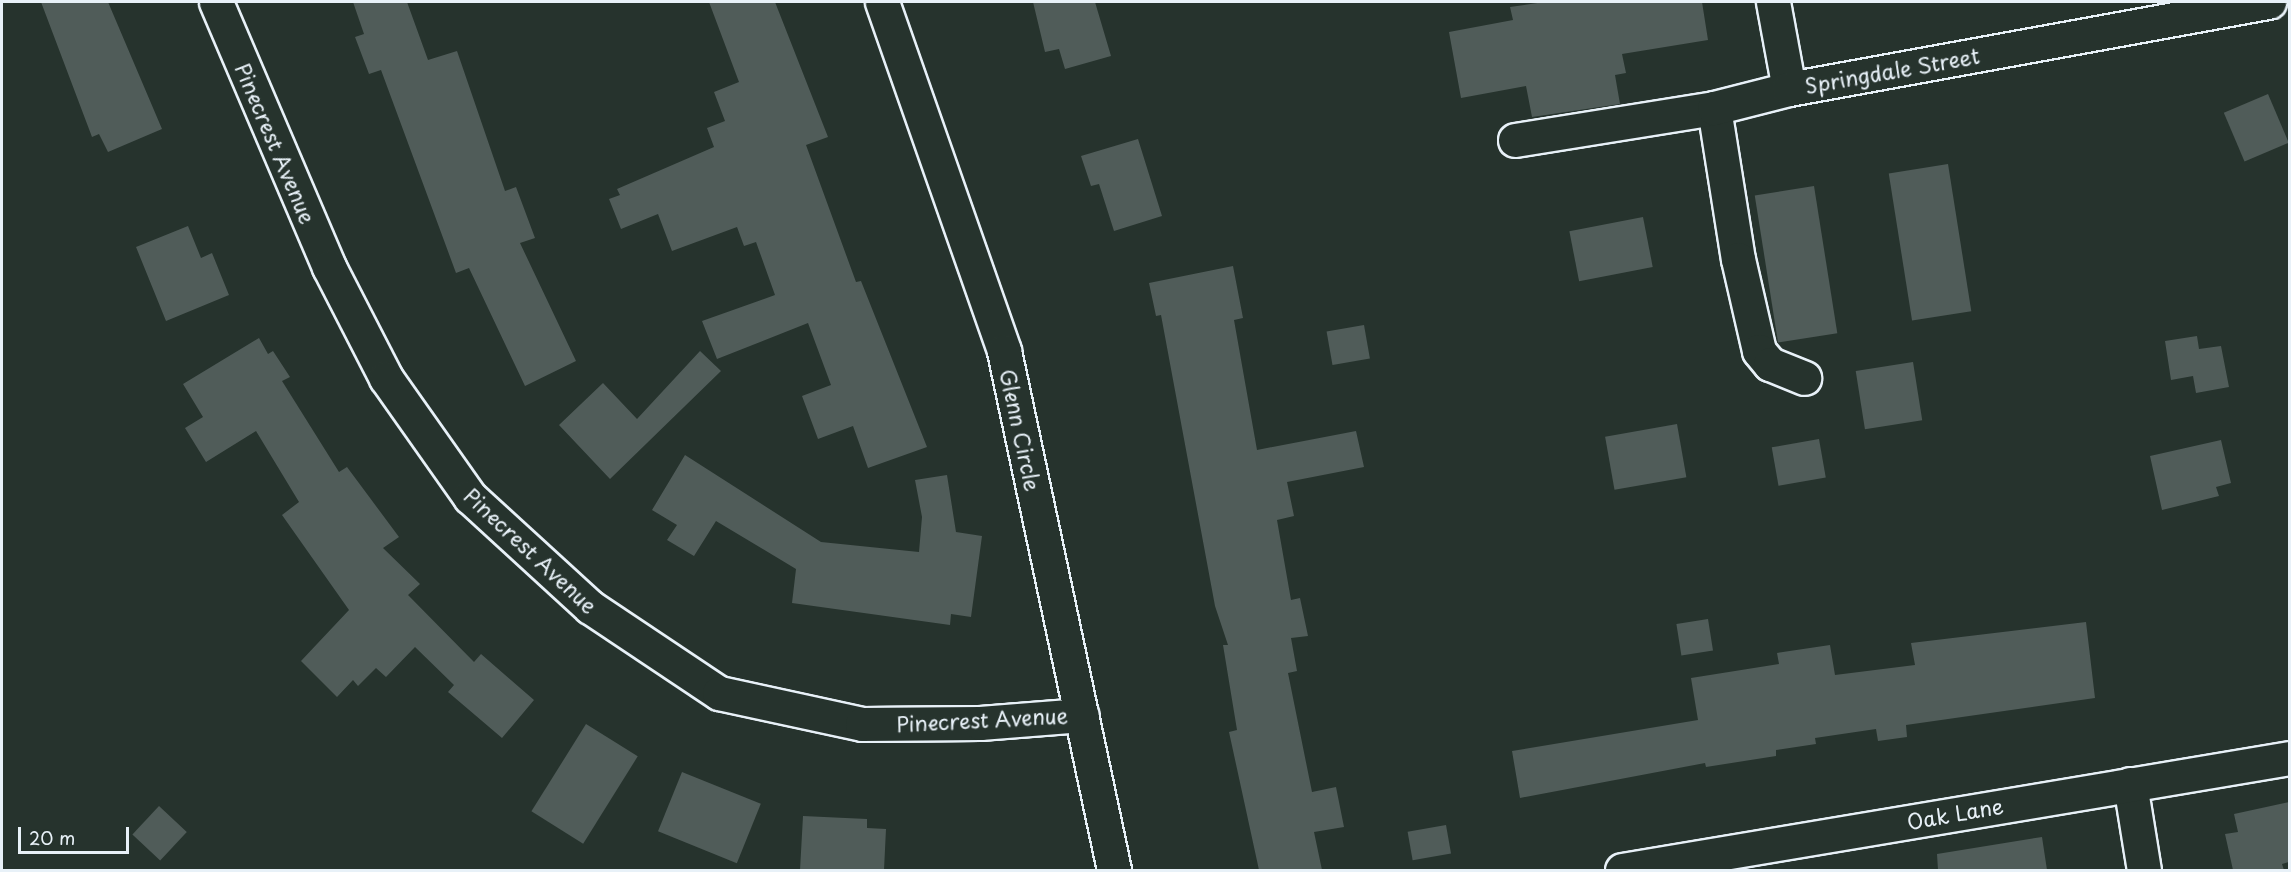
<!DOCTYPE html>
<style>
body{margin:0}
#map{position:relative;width:2291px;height:872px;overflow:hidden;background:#26332d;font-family:"Playpen Sans",sans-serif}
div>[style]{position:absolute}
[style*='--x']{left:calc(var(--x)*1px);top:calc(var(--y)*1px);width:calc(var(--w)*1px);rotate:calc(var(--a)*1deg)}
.building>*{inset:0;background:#505c59;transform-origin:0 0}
.roads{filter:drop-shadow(2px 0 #e8f1f8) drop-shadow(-2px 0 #e8f1f8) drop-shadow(0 2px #e8f1f8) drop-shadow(0 -2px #e8f1f8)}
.minor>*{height:33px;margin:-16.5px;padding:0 16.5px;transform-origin:16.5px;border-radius:16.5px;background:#26332d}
span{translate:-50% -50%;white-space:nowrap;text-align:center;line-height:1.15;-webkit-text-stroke:4.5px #26332d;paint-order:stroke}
.street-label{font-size:21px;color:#e8f1f8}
.frame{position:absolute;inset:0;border:3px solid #e8f1f8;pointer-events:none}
.scale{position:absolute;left:18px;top:827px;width:111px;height:27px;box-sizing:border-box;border:3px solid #e8f1f8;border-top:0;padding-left:8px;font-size:18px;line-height:21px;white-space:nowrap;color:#e8f1f8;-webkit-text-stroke:4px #26332d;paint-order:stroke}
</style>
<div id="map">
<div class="building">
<div style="clip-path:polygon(41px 2px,108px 2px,162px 129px,108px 152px,99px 134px,92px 137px)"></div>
<div style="clip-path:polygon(353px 2px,407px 2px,428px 60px,457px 51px,505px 191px,516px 187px,535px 238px,520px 243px,576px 361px,525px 386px,469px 268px,456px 273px,381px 70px,369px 74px,355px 37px,364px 34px)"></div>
<div style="clip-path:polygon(709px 2px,775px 2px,828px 137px,806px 145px,856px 282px,861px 281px,927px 447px,868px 468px,853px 426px,818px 439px,802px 396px,831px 385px,808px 323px,717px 359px,702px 321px,775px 295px,756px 242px,744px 246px,737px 227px,672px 251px,658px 214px,621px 229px,609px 199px,620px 195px,617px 189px,714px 147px,707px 128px,725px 121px,714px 92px,739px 82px)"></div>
<div style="clip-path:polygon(1033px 2px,1095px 2px,1111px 56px,1065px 69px,1059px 49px,1045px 52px)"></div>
<div style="clip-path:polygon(1544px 2px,1702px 2px,1708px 40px,1622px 54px,1626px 73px,1615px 75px,1620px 104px,1532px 117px,1526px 86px,1461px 98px,1449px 32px,1513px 20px,1510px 7px)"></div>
<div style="left:2268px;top:94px;width:53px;height:48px;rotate:67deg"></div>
<div style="clip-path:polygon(1138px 139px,1162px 216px,1114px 231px,1099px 184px,1091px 186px,1081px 156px)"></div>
<div style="left:1948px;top:164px;width:149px;height:60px;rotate:81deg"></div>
<div style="left:1814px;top:186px;width:149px;height:60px;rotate:81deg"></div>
<div style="left:1643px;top:217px;width:51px;height:75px;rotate:79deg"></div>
<div style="clip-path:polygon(188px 226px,201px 258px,212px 253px,229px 295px,166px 321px,136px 247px)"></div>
<div style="clip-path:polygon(1233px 266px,1243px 318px,1234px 320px,1257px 450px,1356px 431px,1364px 467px,1287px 482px,1294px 516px,1277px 520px,1291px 600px,1300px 598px,1308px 636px,1291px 638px,1297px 671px,1288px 673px,1312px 792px,1336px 787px,1344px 827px,1314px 832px,1322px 870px,1259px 870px,1229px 732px,1237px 730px,1223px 645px,1228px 645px,1215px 606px,1161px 315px,1156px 316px,1149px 283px)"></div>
<div style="left:1364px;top:325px;width:34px;height:38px;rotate:80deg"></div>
<div style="clip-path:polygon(2197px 336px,2199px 349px,2221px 346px,2229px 387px,2196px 393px,2193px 376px,2171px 380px,2165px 341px)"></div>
<div style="clip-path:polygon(259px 338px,268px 354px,273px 351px,290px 377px,282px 381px,339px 472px,347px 467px,399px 537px,383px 548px,420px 584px,408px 595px,474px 662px,481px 654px,534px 700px,502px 738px,448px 692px,454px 685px,415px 647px,386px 677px,376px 668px,358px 686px,353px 680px,337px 697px,301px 661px,349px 610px,282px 515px,299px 502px,256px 431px,206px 462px,185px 428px,203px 417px,183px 384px)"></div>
<div style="clip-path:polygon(700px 351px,721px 371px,610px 479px,559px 425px,603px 383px,637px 419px)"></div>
<div style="left:1913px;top:362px;width:59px;height:58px;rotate:81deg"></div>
<div style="left:1677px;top:424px;width:54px;height:73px;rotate:80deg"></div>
<div style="left:1819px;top:439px;width:39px;height:48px;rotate:80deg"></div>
<div style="clip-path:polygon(2221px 440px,2231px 483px,2216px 487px,2219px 496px,2162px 510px,2150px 456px)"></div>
<div style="clip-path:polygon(685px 455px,821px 542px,919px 552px,922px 517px,915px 480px,947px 475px,956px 532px,982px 536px,971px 617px,951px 614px,950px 625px,792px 603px,796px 569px,716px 521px,694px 556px,667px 540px,677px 525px,652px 510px)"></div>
<div style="left:1708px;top:619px;width:32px;height:32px;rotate:81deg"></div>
<div style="clip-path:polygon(2086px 622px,2095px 698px,1906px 725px,1907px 737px,1878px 741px,1876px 729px,1815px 738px,1816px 744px,1776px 750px,1776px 756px,1706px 767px,1705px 763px,1520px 798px,1512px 751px,1698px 720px,1691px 678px,1779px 664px,1777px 653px,1830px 645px,1835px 675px,1915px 665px,1911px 643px)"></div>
<div style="left:586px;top:724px;width:61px;height:103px;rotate:32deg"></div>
<div style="left:682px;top:772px;width:85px;height:64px;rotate:22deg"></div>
<div style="clip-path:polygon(2289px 802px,2289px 862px,2282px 864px,2284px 870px,2233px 870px,2225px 834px,2238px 832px,2234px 814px)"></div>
<div style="left:159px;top:806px;width:38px;height:39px;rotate:43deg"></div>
<div style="clip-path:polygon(803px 816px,867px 819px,867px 828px,886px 829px,884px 870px,800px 870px)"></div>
<div style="left:1446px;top:825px;width:29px;height:39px;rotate:80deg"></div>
<div style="clip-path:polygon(2042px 837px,2047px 870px,1938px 870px,1937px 854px)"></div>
</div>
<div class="roads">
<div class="minor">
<div style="--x:216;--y:2;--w:288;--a:66.9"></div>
<div style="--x:329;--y:267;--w:125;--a:62.8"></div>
<div style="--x:386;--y:378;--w:146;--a:54.8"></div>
<div style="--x:470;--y:497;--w:163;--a:42.5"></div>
<div style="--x:590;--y:607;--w:155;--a:33.7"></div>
<div style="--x:719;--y:693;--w:146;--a:12.2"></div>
<div style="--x:862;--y:724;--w:118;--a:-0.5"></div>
<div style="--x:980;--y:723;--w:102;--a:-4.5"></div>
<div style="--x:882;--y:2;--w:370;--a:70.7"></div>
<div style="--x:1004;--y:351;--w:531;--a:78.03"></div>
<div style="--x:1773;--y:2;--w:88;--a:79.6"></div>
<div style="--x:1714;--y:108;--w:153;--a:81"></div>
<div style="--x:1738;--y:259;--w:94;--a:77.1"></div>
<div style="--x:1759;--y:351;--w:17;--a:50"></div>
<div style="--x:1770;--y:364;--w:37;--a:22"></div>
<div style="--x:1515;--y:140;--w:202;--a:-9.1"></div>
<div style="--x:1714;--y:108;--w:77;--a:-14.2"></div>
<div style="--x:1789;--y:89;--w:488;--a:-10.3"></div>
<div style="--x:2130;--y:784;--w:87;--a:80.8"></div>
<div style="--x:1622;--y:870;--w:677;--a:-9.52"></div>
</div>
</div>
<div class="street-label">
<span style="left:1892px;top:70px;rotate:-10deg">Springdale Street</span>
<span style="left:276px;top:143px;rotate:67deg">Pinecrest Avenue</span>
<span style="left:1021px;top:430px;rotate:78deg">Glenn Circle</span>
<span style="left:531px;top:550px;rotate:43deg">Pinecrest Avenue</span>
<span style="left:982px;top:719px;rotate:-3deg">Pinecrest Avenue</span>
<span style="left:1955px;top:813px;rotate:-10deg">Oak Lane</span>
</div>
<div class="frame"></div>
<div class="scale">20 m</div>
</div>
